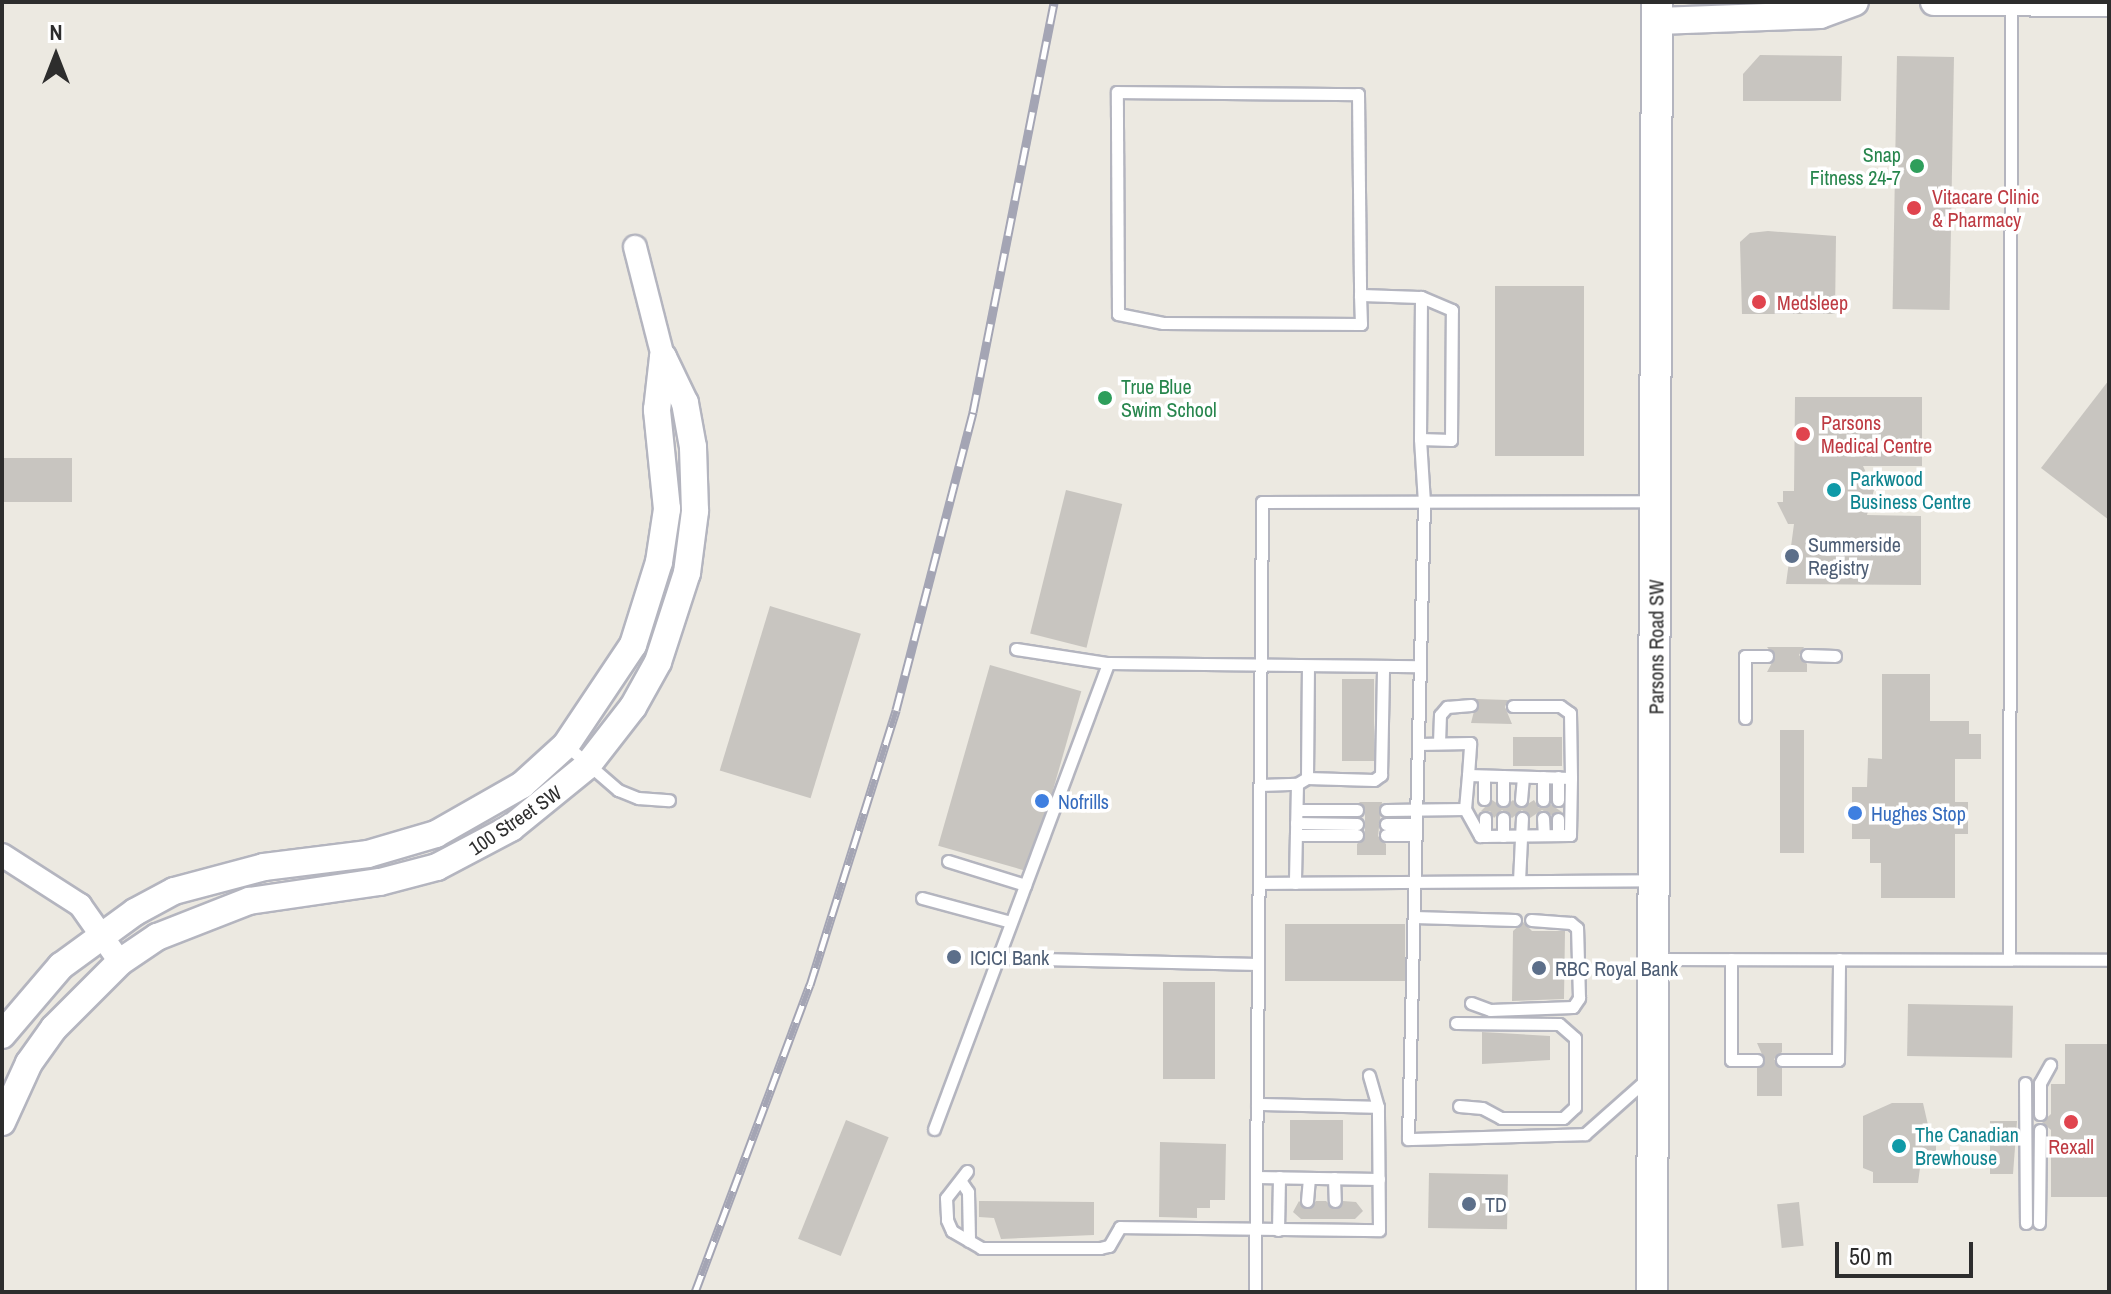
<!DOCTYPE html>
<style>
body{margin:0}
#map{position:relative;width:2111px;height:1294px;overflow:hidden;background:#ece9e1;font-family:"Archivo Narrow",sans-serif}
div>[style]{position:absolute}
[style*='--x']{left:calc(var(--x)*1px);top:calc(var(--y)*1px);width:calc(var(--w)*1px);rotate:calc(var(--a)*1deg)}
.building>*{inset:0;background:#c8c5c0;transform-origin:0 0}
.roads{filter:drop-shadow(2px 0 #b4b5bf) drop-shadow(-2px 0 #b4b5bf) drop-shadow(0 2px #b4b5bf) drop-shadow(0 -2px #b4b5bf)}
.service>*{height:11px;margin:-5.5px;padding:0 5.5px;transform-origin:5.5px;border-radius:5.5px;background:#fff}
.minor>*{height:22px;margin:-11px;padding:0 11px;transform-origin:11px;border-radius:11px;background:#fff}
.tertiary>*{height:26px;margin:-13px;padding:0 13px;transform-origin:13px;border-radius:13px;background:#fff}
.secondary>*{height:30px;margin:-15px;padding:0 15px;transform-origin:15px;border-radius:15px;background:#fff}
.rail>*{height:9px;margin-top:-4.5px;transform-origin:0;background:repeating-linear-gradient(90deg,#fff 0 18px,#a4a5b4 0 36px);box-sizing:border-box;border-block:2px solid #a4a5b4}
.dots>*{width:22px;height:22px;translate:-50% -50%;box-sizing:border-box;border:4px solid #fff;border-radius:50%}
span{translate:-50% -50%;white-space:nowrap;text-align:center;line-height:1.15;-webkit-text-stroke:7px #fff;paint-order:stroke}
.leisure-label{font-size:20px;color:#27864d}
.right{translate:-100% -50%;text-align:right}
.left{translate:0 -50%;text-align:left}
.health-label{font-size:20px;color:#be3a42}
.culture-label{font-size:20px;color:#0d838f}
.service-label{font-size:20px;color:#4e5e75}
.street-label{font-size:20px;color:#2d2d2d}
.shop-label{font-size:20px;color:#366cbe}
.frame{position:absolute;inset:0;border:4px solid #2d2d2d;pointer-events:none}
.north{position:absolute;left:16px;top:16px;width:80px;height:80px;-webkit-text-stroke:6px #fff;paint-order:stroke;rotate:0deg;font-size:22px;font-weight:700;line-height:32px;text-align:center;color:#2d2d2d}
.north::after{content:'';display:block;margin:auto;width:28px;height:36px;background:#2d2d2d;clip-path:polygon(50% 0,100% 100%,50% 72%,0 100%)}
.scale{position:absolute;left:1835px;top:1242px;width:138px;height:36px;box-sizing:border-box;border:4px solid #2d2d2d;border-top:0;padding-left:10px;font-size:24px;line-height:28px;white-space:nowrap;color:#2d2d2d;-webkit-text-stroke:6px #fff;paint-order:stroke}
</style>
<div id="map">
<div class="building">
<div style="clip-path:polygon(1760px 55px,1842px 56px,1841px 101px,1743px 101px,1743px 74px)"></div>
<div style="left:1897px;top:56px;width:57px;height:253px;rotate:1deg"></div>
<div style="clip-path:polygon(1768px 231px,1836px 236px,1835px 314px,1742px 314px,1740px 242px,1750px 233px)"></div>
<div style="left:1495px;top:286px;width:89px;height:170px"></div>
<div style="clip-path:polygon(2109px 380px,2109px 520px,2041px 468px)"></div>
<div style="clip-path:polygon(1795px 397px,1922px 397px,1922px 466px,1863px 466px,1874px 490px,1867px 515px,1921px 516px,1921px 585px,1786px 584px,1794px 524px,1788px 524px,1777px 502px,1783px 502px,1783px 491px,1794px 491px)"></div>
<div style="left:72px;top:458px;width:44px;height:70px;rotate:90deg"></div>
<div style="left:1066px;top:490px;width:58px;height:148px;rotate:14deg"></div>
<div style="left:770px;top:606px;width:95px;height:172px;rotate:17deg"></div>
<div style="clip-path:polygon(1767px 647px,1804px 647px,1799px 655px,1807px 664px,1807px 672px,1767px 672px,1775px 657px)"></div>
<div style="left:990px;top:665px;width:95px;height:188px;rotate:16deg"></div>
<div style="clip-path:polygon(1882px 674px,1930px 674px,1930px 721px,1969px 721px,1969px 734px,1981px 734px,1981px 759px,1955px 759px,1955px 802px,1968px 802px,1968px 834px,1955px 834px,1955px 898px,1881px 898px,1881px 863px,1870px 863px,1870px 839px,1852px 839px,1852px 787px,1867px 787px,1868px 758px,1882px 759px)"></div>
<div style="left:1342px;top:679px;width:32px;height:82px"></div>
<div style="clip-path:polygon(1477px 699px,1508px 700px,1505px 707px,1512px 724px,1471px 723px)"></div>
<div style="left:1780px;top:730px;width:24px;height:123px"></div>
<div style="left:1513px;top:737px;width:49px;height:29px"></div>
<div style="clip-path:polygon(1492px 800px,1504px 808px,1513px 800px,1521px 808px,1534px 800px,1539px 808px,1550px 804px,1562px 812px,1551px 815px,1542px 810px,1530px 818px,1522px 810px,1512px 818px,1502px 810px,1494px 818px,1490px 811px,1481px 811px)"></div>
<div style="clip-path:polygon(1359px 802px,1382px 802px,1378px 836px,1386px 844px,1386px 855px,1357px 855px,1357px 844px,1365px 836px,1365px 809px)"></div>
<div style="clip-path:polygon(1523px 922px,1532px 931px,1565px 931px,1564px 999px,1512px 1001px,1513px 931px)"></div>
<div style="left:1285px;top:924px;width:120px;height:57px"></div>
<div style="left:1163px;top:982px;width:52px;height:97px"></div>
<div style="left:1908px;top:1004px;width:105px;height:52px;rotate:1deg"></div>
<div style="clip-path:polygon(1482px 1032px,1550px 1036px,1550px 1060px,1482px 1064px)"></div>
<div style="clip-path:polygon(1757px 1043px,1782px 1043px,1782px 1052px,1774px 1059px,1782px 1068px,1782px 1096px,1757px 1096px,1757px 1068px,1765px 1061px)"></div>
<div style="clip-path:polygon(2065px 1044px,2109px 1044px,2109px 1197px,2051px 1197px,2051px 1130px,2042px 1122px,2051px 1114px,2051px 1084px,2065px 1084px)"></div>
<div style="clip-path:polygon(1892px 1103px,1923px 1103px,1931px 1138px,1936px 1139px,1936px 1153px,1922px 1153px,1918px 1183px,1873px 1183px,1873px 1172px,1863px 1168px,1863px 1116px)"></div>
<div style="left:846px;top:1120px;width:46px;height:128px;rotate:22deg"></div>
<div style="left:1290px;top:1120px;width:53px;height:40px"></div>
<div style="clip-path:polygon(1990px 1121px,2017px 1121px,2013px 1174px,1990px 1174px)"></div>
<div style="clip-path:polygon(1160px 1142px,1226px 1144px,1225px 1200px,1210px 1200px,1210px 1208px,1197px 1208px,1197px 1218px,1159px 1217px)"></div>
<div style="left:1429px;top:1173px;width:79px;height:55px;rotate:1deg"></div>
<div style="clip-path:polygon(979px 1201px,1094px 1202px,1094px 1235px,1001px 1239px,994px 1218px,979px 1217px)"></div>
<div style="clip-path:polygon(1299px 1201px,1307px 1209px,1316px 1201px,1326px 1201px,1335px 1209px,1343px 1201px,1356px 1202px,1363px 1211px,1355px 1219px,1301px 1219px,1293px 1212px)"></div>
<div style="left:1799px;top:1202px;width:44px;height:22px;rotate:84deg"></div>
</div>
<div class="roads">
<div class="service">
<div style="--x:1360;--y:295;--w:29;--a:88"></div>
<div style="--x:1361;--y:324;--w:198;--a:-179.7"></div>
<div style="--x:1163;--y:323;--w:46;--a:-168.7"></div>
<div style="--x:1118;--y:314;--w:222;--a:-90.3"></div>
<div style="--x:1117;--y:92;--w:241;--a:0.5"></div>
<div style="--x:1358;--y:94;--w:201;--a:89.4"></div>
<div style="--x:1360;--y:295;--w:61;--a:1.9"></div>
<div style="--x:1420;--y:439;--w:31;--a:2"></div>
<div style="--x:1451;--y:440;--w:130;--a:-89.6"></div>
<div style="--x:1452;--y:310;--w:34;--a:-157"></div>
<div style="--x:1421;--y:297;--w:142;--a:90.4"></div>
<div style="--x:1420;--y:439;--w:63;--a:86.4"></div>
<div style="--x:1424;--y:502;--w:637;--a:91.44"></div>
<div style="--x:1408;--y:1139;--w:177;--a:-1.6"></div>
<div style="--x:1585;--y:1134;--w:83;--a:-41.6"></div>
<div style="--x:1016;--y:649;--w:93;--a:8.7"></div>
<div style="--x:1108;--y:663;--w:312;--a:0.6"></div>
<div style="--x:1807;--y:655;--w:28;--a:2"></div>
<div style="--x:1513;--y:706;--w:47;--a:0"></div>
<div style="--x:1560;--y:706;--w:12;--a:35"></div>
<div style="--x:1570;--y:713;--w:65;--a:89.1"></div>
<div style="--x:1745;--y:718;--w:62;--a:-90"></div>
<div style="--x:1745;--y:656;--w:22;--a:0"></div>
<div style="--x:1439;--y:743;--w:28;--a:-88"></div>
<div style="--x:1440;--y:715;--w:11;--a:-49"></div>
<div style="--x:1447;--y:707;--w:24;--a:-5"></div>
<div style="--x:566;--y:745;--w:69;--a:40.9"></div>
<div style="--x:618;--y:790;--w:22;--a:22"></div>
<div style="--x:638;--y:798;--w:31;--a:4"></div>
<div style="--x:1484;--y:776;--w:23;--a:90"></div>
<div style="--x:1558;--y:777;--w:23;--a:90"></div>
<div style="--x:1307;--y:778;--w:112;--a:-89.5"></div>
<div style="--x:1297;--y:784;--w:12;--a:-31"></div>
<div style="--x:1307;--y:778;--w:67;--a:1.7"></div>
<div style="--x:1374;--y:780;--w:9;--a:-36"></div>
<div style="--x:1381;--y:775;--w:109;--a:-88.9"></div>
<div style="--x:1260;--y:785;--w:37;--a:-2"></div>
<div style="--x:1297;--y:784;--w:99;--a:91.2"></div>
<div style="--x:1503;--y:800;--w:24;--a:-90"></div>
<div style="--x:1521;--y:800;--w:23;--a:-85"></div>
<div style="--x:1543;--y:800;--w:23;--a:-90"></div>
<div style="--x:1465;--y:809;--w:34;--a:-85"></div>
<div style="--x:1297;--y:810;--w:60;--a:0"></div>
<div style="--x:1386;--y:810;--w:79;--a:-0.7"></div>
<div style="--x:1465;--y:809;--w:31;--a:61"></div>
<div style="--x:1480;--y:836;--w:90;--a:-0.6"></div>
<div style="--x:1570;--y:835;--w:57;--a:-89"></div>
<div style="--x:1571;--y:778;--w:103;--a:-178.3"></div>
<div style="--x:1468;--y:775;--w:32;--a:-86"></div>
<div style="--x:1470;--y:743;--w:52;--a:178.9"></div>
<div style="--x:1485;--y:818;--w:18;--a:90"></div>
<div style="--x:1503;--y:818;--w:18;--a:90"></div>
<div style="--x:1543;--y:818;--w:17;--a:87"></div>
<div style="--x:1558;--y:819;--w:16;--a:90"></div>
<div style="--x:1296;--y:823;--w:61;--a:0.9"></div>
<div style="--x:1386;--y:824;--w:30;--a:0"></div>
<div style="--x:1296;--y:835;--w:61;--a:0"></div>
<div style="--x:1386;--y:835;--w:30;--a:0"></div>
<div style="--x:948;--y:861;--w:81;--a:17.3"></div>
<div style="--x:1519;--y:881;--w:63;--a:-87.3"></div>
<div style="--x:1259;--y:883;--w:395;--a:-0.4"></div>
<div style="--x:922;--y:898;--w:92;--a:15.1"></div>
<div style="--x:1414;--y:917;--w:101;--a:1.7"></div>
<div style="--x:998;--y:958;--w:260;--a:1.3"></div>
<div style="--x:1654;--y:959;--w:455;--a:0.1"></div>
<div style="--x:1731;--y:959;--w:101;--a:90"></div>
<div style="--x:1731;--y:1060;--w:26;--a:0"></div>
<div style="--x:2009;--y:959;--w:955;--a:-89.88"></div>
<div style="--x:1471;--y:1003;--w:20;--a:20"></div>
<div style="--x:1490;--y:1010;--w:83;--a:-2.1"></div>
<div style="--x:1573;--y:1007;--w:11;--a:-56"></div>
<div style="--x:1579;--y:998;--w:70;--a:-91.6"></div>
<div style="--x:1577;--y:928;--w:8;--a:-140"></div>
<div style="--x:1571;--y:923;--w:40;--a:-175.7"></div>
<div style="--x:1456;--y:1023;--w:103;--a:0.6"></div>
<div style="--x:1559;--y:1024;--w:21;--a:41"></div>
<div style="--x:1575;--y:1038;--w:69;--a:90"></div>
<div style="--x:1575;--y:1107;--w:16;--a:137"></div>
<div style="--x:1563;--y:1118;--w:62;--a:180"></div>
<div style="--x:1501;--y:1118;--w:21;--a:-152"></div>
<div style="--x:1482;--y:1108;--w:23;--a:-175"></div>
<div style="--x:1782;--y:1060;--w:56;--a:0"></div>
<div style="--x:1838;--y:1060;--w:101;--a:-89.4"></div>
<div style="--x:2025;--y:1083;--w:140;--a:89.6"></div>
<div style="--x:1257;--y:1104;--w:121;--a:1.4"></div>
<div style="--x:2040;--y:1114;--w:31;--a:-90"></div>
<div style="--x:2040;--y:1083;--w:21;--a:-61"></div>
<div style="--x:934;--y:1129;--w:497;--a:-69.5"></div>
<div style="--x:967;--y:1171;--w:34;--a:128"></div>
<div style="--x:946;--y:1198;--w:22;--a:87"></div>
<div style="--x:947;--y:1220;--w:12;--a:66"></div>
<div style="--x:952;--y:1231;--w:34;--a:30"></div>
<div style="--x:981;--y:1248;--w:119;--a:0"></div>
<div style="--x:1100;--y:1248;--w:9;--a:-13"></div>
<div style="--x:1109;--y:1246;--w:22;--a:-60"></div>
<div style="--x:1120;--y:1227;--w:259;--a:0.7"></div>
<div style="--x:1379;--y:1230;--w:123;--a:-90.5"></div>
<div style="--x:1378;--y:1107;--w:33;--a:-106"></div>
<div style="--x:1256;--y:1177;--w:123;--a:0.9"></div>
<div style="--x:1334;--y:1178;--w:23;--a:88"></div>
<div style="--x:962;--y:1183;--w:11;--a:56"></div>
<div style="--x:968;--y:1192;--w:49;--a:88.8"></div>
<div style="--x:1307;--y:1201;--w:23;--a:-85"></div>
<div style="--x:2039;--y:1223;--w:93;--a:-89.4"></div>
<div style="--x:1278;--y:1230;--w:53;--a:-88.9"></div>
<div style="--x:1255;--y:1292;--w:790;--a:-89.49"></div>
<div style="--x:1262;--y:502;--w:391;--a:-0.1"></div>
</div>
<div class="minor">
<div style="--x:635;--y:247;--w:114;--a:75.7"></div>
<div style="--x:2;--y:855;--w:93;--a:32.7"></div>
<div style="--x:80;--y:905;--w:70;--a:54.9"></div>
</div>
<div class="tertiary">
<div style="--x:1934;--y:2;--w:175;--a:0.3"></div>
<div style="--x:1658;--y:21;--w:162;--a:-2.1"></div>
<div style="--x:1820;--y:15;--w:37;--a:-20"></div>
<div style="--x:2;--y:1035;--w:91;--a:-49.5"></div>
<div style="--x:61;--y:966;--w:92;--a:-36.1"></div>
<div style="--x:135;--y:912;--w:44;--a:-28.3"></div>
<div style="--x:174;--y:891;--w:93;--a:-14.9"></div>
<div style="--x:264;--y:867;--w:105;--a:-7.1"></div>
<div style="--x:368;--y:854;--w:71;--a:-16.4"></div>
<div style="--x:436;--y:834;--w:99;--a:-29.7"></div>
<div style="--x:522;--y:785;--w:59;--a:-42.3"></div>
<div style="--x:566;--y:745;--w:120;--a:-56.2"></div>
<div style="--x:633;--y:645;--w:87;--a:-72.6"></div>
<div style="--x:659;--y:562;--w:54;--a:-81.4"></div>
<div style="--x:667;--y:509;--w:100;--a:-95.8"></div>
<div style="--x:657;--y:410;--w:53;--a:-83.5"></div>
<div style="--x:2;--y:1122;--w:65;--a:-65.4"></div>
<div style="--x:29;--y:1063;--w:43;--a:-54.5"></div>
<div style="--x:54;--y:1028;--w:93;--a:-45"></div>
<div style="--x:120;--y:962;--w:45;--a:-34"></div>
<div style="--x:157;--y:937;--w:99;--a:-21.4"></div>
<div style="--x:249;--y:901;--w:132;--a:-8.3"></div>
<div style="--x:380;--y:882;--w:59;--a:-14.7"></div>
<div style="--x:437;--y:867;--w:84;--a:-27.8"></div>
<div style="--x:511;--y:828;--w:98;--a:-39.2"></div>
<div style="--x:587;--y:766;--w:75;--a:-52.1"></div>
<div style="--x:633;--y:707;--w:51;--a:-60.9"></div>
<div style="--x:658;--y:662;--w:94;--a:-72"></div>
<div style="--x:687;--y:573;--w:63;--a:-82.6"></div>
<div style="--x:695;--y:511;--w:64;--a:-91.8"></div>
<div style="--x:693;--y:447;--w:45;--a:-100.3"></div>
<div style="--x:685;--y:403;--w:51;--a:-115.6"></div>
</div>
<div class="secondary">
<div style="--x:1652;--y:1292;--w:1290;--a:-89.78"></div>
</div>
</div>
<div class="rail">
<div style="--x:695;--y:1292;--w:328;--a:-69.5"></div>
<div style="--x:810;--y:985;--w:288;--a:-72.6"></div>
<div style="--x:896;--y:710;--w:308;--a:-75.5"></div>
<div style="--x:973;--y:412;--w:418;--a:-78.8"></div>
</div>
<div class="dots">
<div style="left:1917px;top:166px;background:#2e9e5b"></div>
<div style="left:1914px;top:208px;background:#e0444e"></div>
<div style="left:1759px;top:302px;background:#e0444e"></div>
<div style="left:1105px;top:398px;background:#2e9e5b"></div>
<div style="left:1803px;top:434px;background:#e0444e"></div>
<div style="left:1834px;top:490px;background:#0f9aa8"></div>
<div style="left:1792px;top:556px;background:#5c6f8a"></div>
<div style="left:1042px;top:801px;background:#3f7fe0"></div>
<div style="left:1855px;top:813px;background:#3f7fe0"></div>
<div style="left:954px;top:957px;background:#5c6f8a"></div>
<div style="left:1539px;top:968px;background:#5c6f8a"></div>
<div style="left:2071px;top:1122px;background:#e0444e"></div>
<div style="left:1899px;top:1146px;background:#0f9aa8"></div>
<div style="left:1469px;top:1204px;background:#5c6f8a"></div>
</div>
<div class="leisure-label">
<span class="right" style="left:1901px;top:166px">Snap<br>Fitness 24-7</span>
<span class="left" style="left:1121px;top:398px">True Blue<br>Swim School</span>
</div>
<div class="health-label">
<span class="left" style="left:1932px;top:208px">Vitacare Clinic<br>&amp; Pharmacy</span>
<span class="left" style="left:1777px;top:302px">Medsleep</span>
<span class="left" style="left:1821px;top:434px">Parsons<br>Medical Centre</span>
<span style="left:2071px;top:1146px">Rexall</span>
</div>
<div class="culture-label">
<span class="left" style="left:1850px;top:490px">Parkwood<br>Business Centre</span>
<span class="left" style="left:1915px;top:1146px">The Canadian<br>Brewhouse</span>
</div>
<div class="service-label">
<span class="left" style="left:1808px;top:556px">Summerside<br>Registry</span>
<span class="left" style="left:970px;top:957px">ICICI Bank</span>
<span class="left" style="left:1555px;top:968px">RBC Royal Bank</span>
<span class="left" style="left:1485px;top:1204px">TD</span>
</div>
<div class="street-label">
<span style="left:1656px;top:647px;rotate:-90deg">Parsons Road SW</span>
<span style="left:515px;top:820px;rotate:-34deg">100 Street SW</span>
</div>
<div class="shop-label">
<span class="left" style="left:1058px;top:801px">Nofrills</span>
<span class="left" style="left:1871px;top:813px">Hughes Stop</span>
</div>
<div class="frame"></div>
<div class="north">N</div>
<div class="scale">50 m</div>
</div>
